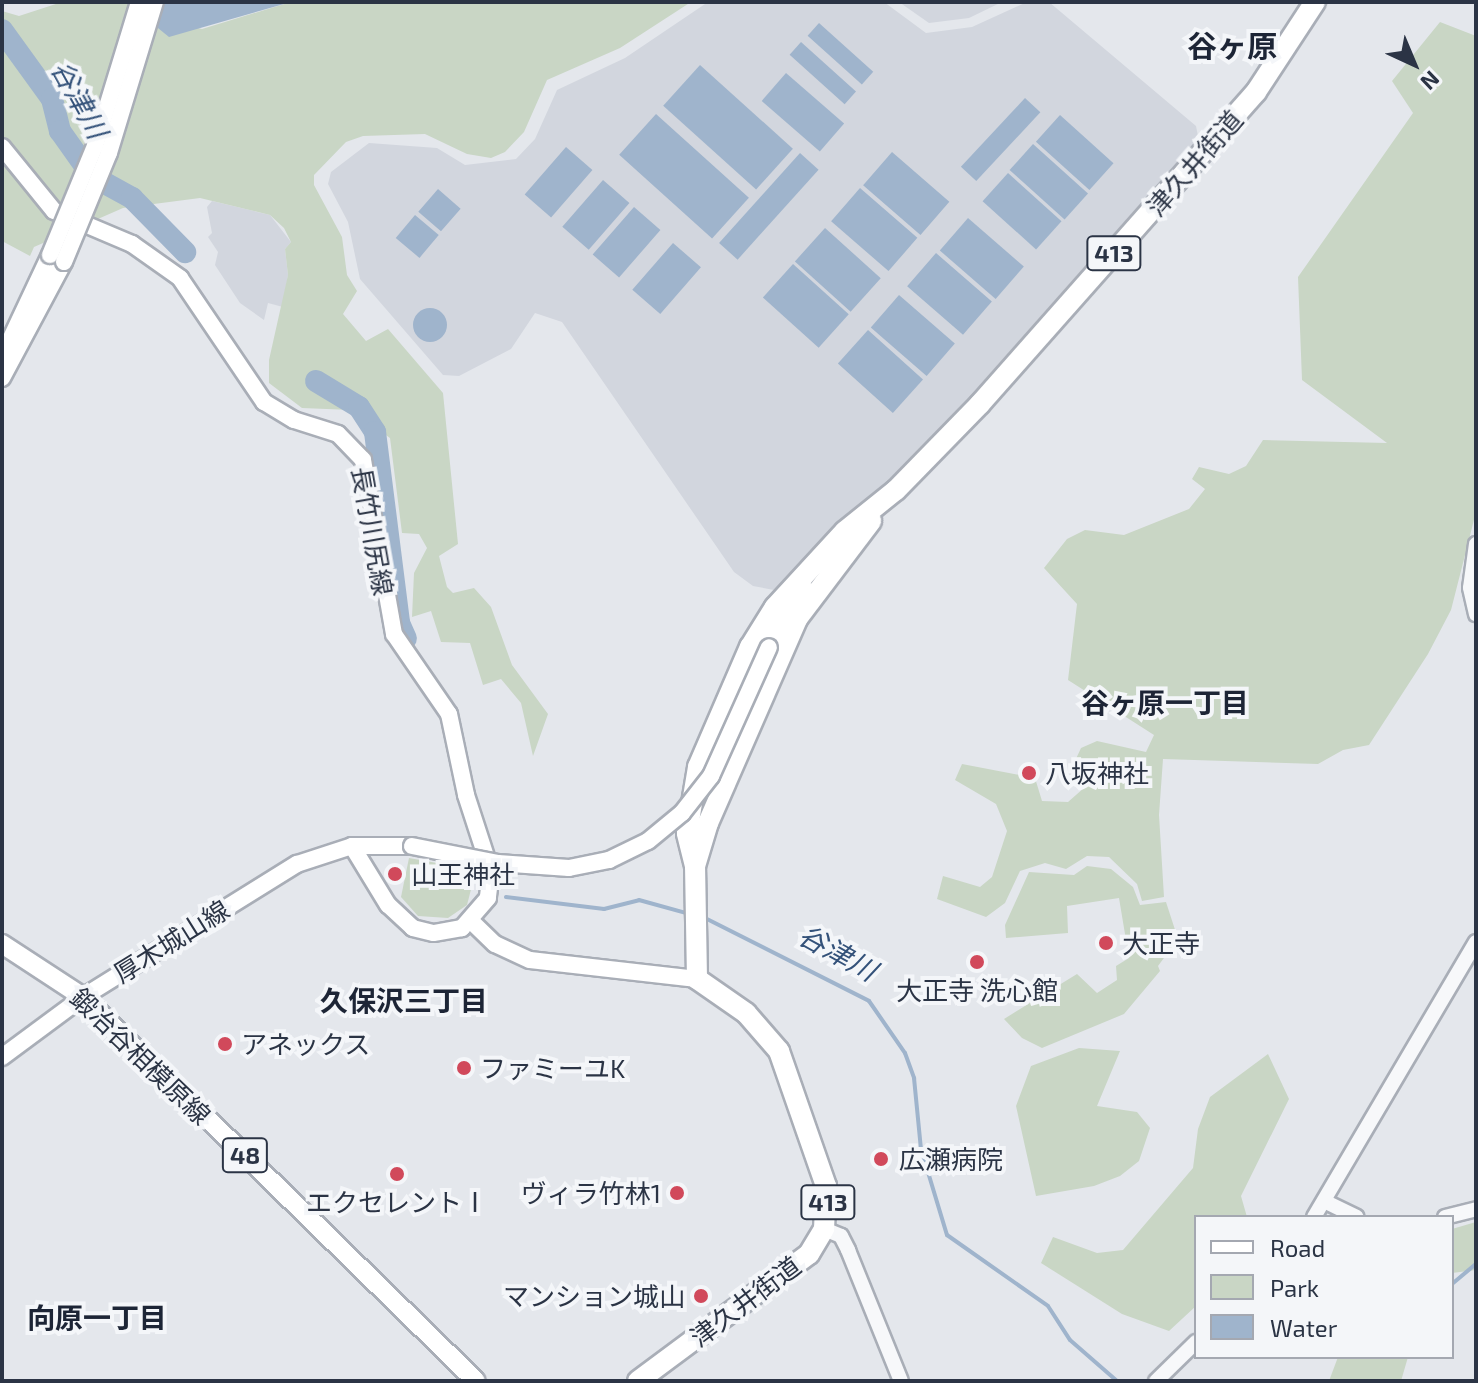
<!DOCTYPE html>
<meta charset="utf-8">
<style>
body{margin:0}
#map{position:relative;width:1478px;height:1383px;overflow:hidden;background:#e4e7ec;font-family:"Exo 2","Noto Sans JP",sans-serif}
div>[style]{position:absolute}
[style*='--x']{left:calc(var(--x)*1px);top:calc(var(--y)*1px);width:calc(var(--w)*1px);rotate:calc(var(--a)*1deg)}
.built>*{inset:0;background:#d2d6de}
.green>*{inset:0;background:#c9d6c5}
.water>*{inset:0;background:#9fb4cc;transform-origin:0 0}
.round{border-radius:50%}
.stream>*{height:4px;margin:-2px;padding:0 2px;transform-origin:2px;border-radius:2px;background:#9fb4cc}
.river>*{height:22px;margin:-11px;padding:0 11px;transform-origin:11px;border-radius:11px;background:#9fb4cc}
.roads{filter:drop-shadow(2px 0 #a9aeb7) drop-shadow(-2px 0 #a9aeb7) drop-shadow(0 2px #a9aeb7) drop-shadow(0 -2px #a9aeb7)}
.tertiary>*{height:14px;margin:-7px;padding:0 7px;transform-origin:7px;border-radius:7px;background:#f7f8fa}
.secondary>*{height:16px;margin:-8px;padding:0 8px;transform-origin:8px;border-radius:8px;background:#fff}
.primary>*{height:18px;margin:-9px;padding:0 9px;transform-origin:9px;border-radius:9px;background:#fff}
.trunk>*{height:20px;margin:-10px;padding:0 10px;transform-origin:10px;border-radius:10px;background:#fff}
.bridges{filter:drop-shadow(2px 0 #a9aeb7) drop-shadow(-2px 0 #a9aeb7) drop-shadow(0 2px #a9aeb7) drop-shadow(0 -2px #a9aeb7)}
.secondary-bridge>*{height:16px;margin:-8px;padding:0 8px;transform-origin:8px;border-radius:8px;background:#fff}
.dots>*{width:22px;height:22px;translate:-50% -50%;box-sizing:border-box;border:4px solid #f4f6f9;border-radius:50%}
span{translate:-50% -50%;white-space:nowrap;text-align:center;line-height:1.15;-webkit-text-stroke:8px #f4f6f9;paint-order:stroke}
.shield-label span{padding:2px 6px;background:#f4f6f9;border:2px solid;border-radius:6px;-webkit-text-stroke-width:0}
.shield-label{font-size:24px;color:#2b3445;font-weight:700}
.street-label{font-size:26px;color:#2b3445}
.poi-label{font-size:26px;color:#2b3445}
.left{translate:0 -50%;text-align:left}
.right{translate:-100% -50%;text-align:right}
.water-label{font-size:28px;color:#34527a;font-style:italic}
.neighbourhood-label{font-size:28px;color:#1d2536;font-weight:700}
.quarter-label{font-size:30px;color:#1d2536;font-weight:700}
.frame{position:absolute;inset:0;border:4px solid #2b3445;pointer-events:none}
.legend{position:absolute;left:1194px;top:1215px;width:260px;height:144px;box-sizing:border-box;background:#f4f6f9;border:2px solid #a4a8b1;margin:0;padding:10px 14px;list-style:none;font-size:24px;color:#2b3445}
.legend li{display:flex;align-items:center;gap:16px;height:40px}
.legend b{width:40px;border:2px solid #a4a8b1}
.north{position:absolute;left:1374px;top:24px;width:80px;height:80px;-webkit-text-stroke:6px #f4f6f9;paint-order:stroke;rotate:136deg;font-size:22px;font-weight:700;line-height:32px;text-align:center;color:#2b3445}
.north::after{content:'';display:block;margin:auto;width:28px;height:36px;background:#2b3445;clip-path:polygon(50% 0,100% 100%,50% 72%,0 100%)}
</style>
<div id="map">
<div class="built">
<div style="clip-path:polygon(708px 2px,884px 2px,926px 33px,972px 27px,1027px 2px,1049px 2px,1196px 126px,1199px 141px,953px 418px,774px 590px,753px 586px,734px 572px,562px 322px,535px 313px,511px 349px,459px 376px,443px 375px,360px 279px,348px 222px,328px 184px,331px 172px,369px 143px,437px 148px,465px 165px,516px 159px,535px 139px,557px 90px,625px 58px)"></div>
<div style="clip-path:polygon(899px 2px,1002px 2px,969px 18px,929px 23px)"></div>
<div style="clip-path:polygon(212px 201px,270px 215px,291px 242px,285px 249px,288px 275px,283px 307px,268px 303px,264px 320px,240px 303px,215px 265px,218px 252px,208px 237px,212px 233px,207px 207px)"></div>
</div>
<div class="green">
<div style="clip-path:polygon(62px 2px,126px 2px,148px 15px,202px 29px,291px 2px,691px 2px,620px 48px,547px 80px,524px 132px,505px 152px,491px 158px,467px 154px,425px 134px,363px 136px,346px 142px,314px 175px,314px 185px,342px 237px,347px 275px,357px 291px,343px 314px,366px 341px,388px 329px,443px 393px,458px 544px,439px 556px,447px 587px,453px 593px,474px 588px,491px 607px,512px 665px,548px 714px,533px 756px,521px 703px,501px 679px,483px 685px,470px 643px,441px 642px,431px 611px,412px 617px,414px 573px,427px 548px,419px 534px,402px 533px,390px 438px,351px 410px,302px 408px,269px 383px,269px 360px,288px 275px,285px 249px,291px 242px,284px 228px,270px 215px,200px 198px,123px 208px,34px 247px,30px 256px,2px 241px,2px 11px,19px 16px)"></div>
<div style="clip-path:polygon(1440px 22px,1476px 36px,1476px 512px,1451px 610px,1428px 654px,1369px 745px,1343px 750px,1318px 764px,1163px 759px,1159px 815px,1164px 897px,1142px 901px,1137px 884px,1109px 857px,1087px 856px,1066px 869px,1045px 863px,1020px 871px,1005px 903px,986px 917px,937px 899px,943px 876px,980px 887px,992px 877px,1007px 831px,996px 804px,955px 780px,962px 764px,1035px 778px,1042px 801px,1068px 802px,1101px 773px,1075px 761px,1081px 748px,1097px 741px,1146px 752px,1154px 735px,1068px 680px,1077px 604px,1044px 568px,1067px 539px,1085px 530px,1124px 535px,1189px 509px,1205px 489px,1192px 479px,1199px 467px,1229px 474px,1246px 466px,1263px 440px,1387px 443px,1302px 380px,1298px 277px,1413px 113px,1392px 81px)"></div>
<div style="clip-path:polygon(409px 858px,476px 870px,467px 905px,448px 918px,418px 916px,401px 897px)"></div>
<div style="clip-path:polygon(1087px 866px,1111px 869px,1133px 887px,1140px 905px,1166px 902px,1178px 939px,1158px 966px,1160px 971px,1124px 1014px,1042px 1048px,1022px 1038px,1004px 1019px,1077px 974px,1097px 993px,1117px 980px,1116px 966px,1129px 958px,1119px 898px,1067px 906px,1068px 933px,1006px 938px,1005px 925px,1029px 872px,1074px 875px)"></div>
<div style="clip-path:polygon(1079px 1048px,1120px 1051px,1097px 1106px,1137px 1112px,1150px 1128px,1139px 1161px,1120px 1176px,1094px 1186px,1036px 1196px,1016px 1106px,1031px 1066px)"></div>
<div style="clip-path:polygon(1268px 1054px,1289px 1099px,1241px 1196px,1247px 1217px,1196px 1217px,1196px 1306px,1169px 1331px,1122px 1314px,1041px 1263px,1053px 1237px,1097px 1253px,1123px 1250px,1193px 1168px,1198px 1129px,1210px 1097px)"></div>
<div style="clip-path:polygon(1476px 1222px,1476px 1270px,1452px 1273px,1452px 1229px)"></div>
<div style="clip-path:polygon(1338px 1357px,1408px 1357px,1401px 1381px,1329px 1381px)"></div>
</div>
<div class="water">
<div style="clip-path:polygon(126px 2px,291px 2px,169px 37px)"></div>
<div style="left:819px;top:23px;width:73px;height:17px;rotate:42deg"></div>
<div style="left:801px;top:42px;width:74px;height:17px;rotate:42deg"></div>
<div style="left:700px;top:65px;width:125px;height:55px;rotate:42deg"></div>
<div style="left:786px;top:73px;width:77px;height:37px;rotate:41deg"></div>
<div style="left:1025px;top:98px;width:21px;height:94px;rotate:43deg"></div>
<div style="left:656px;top:114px;width:125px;height:55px;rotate:42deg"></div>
<div style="left:1060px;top:115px;width:72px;height:36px;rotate:42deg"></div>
<div style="left:1033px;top:144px;width:74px;height:35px;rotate:42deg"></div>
<div style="left:566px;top:147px;width:35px;height:63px;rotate:41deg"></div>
<div style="left:892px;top:152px;width:76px;height:44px;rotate:41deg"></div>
<div style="left:800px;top:153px;width:25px;height:121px;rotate:42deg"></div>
<div style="left:1008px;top:173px;width:72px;height:38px;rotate:42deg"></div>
<div style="left:603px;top:180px;width:35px;height:62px;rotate:41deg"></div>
<div style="left:860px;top:188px;width:76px;height:44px;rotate:41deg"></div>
<div style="left:438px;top:189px;width:30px;height:30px;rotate:41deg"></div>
<div style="left:634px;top:207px;width:35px;height:63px;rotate:41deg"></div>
<div style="left:415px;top:215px;width:31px;height:30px;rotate:40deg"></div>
<div style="left:968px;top:218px;width:74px;height:43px;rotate:41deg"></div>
<div style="left:825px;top:228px;width:75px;height:45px;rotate:42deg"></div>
<div style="left:673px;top:243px;width:37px;height:62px;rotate:41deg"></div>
<div style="left:936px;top:253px;width:74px;height:44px;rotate:41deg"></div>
<div style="left:793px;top:264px;width:75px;height:45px;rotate:42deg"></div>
<div style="left:899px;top:295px;width:74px;height:43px;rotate:41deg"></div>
<div class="round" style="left:413px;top:308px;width:34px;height:34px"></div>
<div style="left:868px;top:330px;width:74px;height:45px;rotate:42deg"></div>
</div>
<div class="stream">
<div style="--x:506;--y:897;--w:99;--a:7"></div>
<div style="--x:604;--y:909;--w:36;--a:-14"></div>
<div style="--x:639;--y:900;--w:53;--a:15.4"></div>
<div style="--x:703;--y:917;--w:186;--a:26.8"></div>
<div style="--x:869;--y:1001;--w:63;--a:55.3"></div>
<div style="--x:905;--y:1053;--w:27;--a:70"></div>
<div style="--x:914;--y:1078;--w:71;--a:84.4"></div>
<div style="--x:921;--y:1149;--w:90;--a:73.2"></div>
<div style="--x:947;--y:1235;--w:123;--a:35.1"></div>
<div style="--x:1048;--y:1306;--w:40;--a:57.1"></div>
<div style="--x:1070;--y:1340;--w:62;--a:41.1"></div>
<div style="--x:1452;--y:1284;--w:31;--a:-40"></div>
</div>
<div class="river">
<div style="--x:2;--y:30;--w:85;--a:54.1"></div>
<div style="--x:52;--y:99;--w:33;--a:76"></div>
<div style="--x:60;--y:131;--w:55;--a:54.6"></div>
<div style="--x:92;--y:176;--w:46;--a:28.8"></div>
<div style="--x:132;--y:198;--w:76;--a:45.5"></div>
<div style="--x:316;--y:381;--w:50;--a:31.2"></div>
<div style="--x:359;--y:407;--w:30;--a:57"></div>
<div style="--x:375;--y:432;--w:193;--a:82.8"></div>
<div style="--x:399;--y:623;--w:17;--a:66"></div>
</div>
<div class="roads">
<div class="tertiary">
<div style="--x:1476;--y:544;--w:44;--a:97.8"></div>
<div style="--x:1470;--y:588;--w:27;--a:77"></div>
<div style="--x:1326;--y:1202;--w:34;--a:26"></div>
<div style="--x:1314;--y:1217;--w:319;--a:-59.5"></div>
<div style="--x:1445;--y:1217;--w:32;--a:-14"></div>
<div style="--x:824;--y:1229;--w:18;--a:22"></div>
<div style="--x:841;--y:1236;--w:16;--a:63"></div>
<div style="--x:848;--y:1250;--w:141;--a:68"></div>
<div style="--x:1156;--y:1381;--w:56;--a:-44.3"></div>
</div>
<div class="secondary">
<div style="--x:2;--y:147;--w:82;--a:50.9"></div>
<div style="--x:54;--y:211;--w:85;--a:22.9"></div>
<div style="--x:132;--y:244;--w:59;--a:35.3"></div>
<div style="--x:180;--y:278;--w:150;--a:55.9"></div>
<div style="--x:264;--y:402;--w:35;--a:31"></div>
<div style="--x:294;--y:420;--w:46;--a:17.7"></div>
<div style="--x:338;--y:434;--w:36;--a:46"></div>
<div style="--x:363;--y:460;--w:177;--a:79.9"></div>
<div style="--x:394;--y:634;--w:97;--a:55.5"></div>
<div style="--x:449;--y:714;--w:83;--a:78.1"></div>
<div style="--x:466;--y:795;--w:81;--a:72"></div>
<div style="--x:491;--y:872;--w:26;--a:97"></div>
<div style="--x:488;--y:898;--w:40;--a:131"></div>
<div style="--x:462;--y:928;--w:29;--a:170"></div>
<div style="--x:433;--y:933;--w:21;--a:-166"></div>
<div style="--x:413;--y:928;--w:34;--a:-137"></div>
<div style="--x:388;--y:905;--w:69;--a:-121.4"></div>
<div style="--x:11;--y:338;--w:92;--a:-64.8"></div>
<div style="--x:2;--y:355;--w:30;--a:-56"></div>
<div style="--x:2;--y:378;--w:132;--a:-61.9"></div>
<div style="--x:769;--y:647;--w:70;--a:-60.2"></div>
<div style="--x:471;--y:921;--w:33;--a:44"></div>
<div style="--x:495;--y:944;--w:38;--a:25"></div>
<div style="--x:530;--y:960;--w:168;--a:6.5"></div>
<div style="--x:2;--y:1057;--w:101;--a:-36.5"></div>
<div style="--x:83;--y:997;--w:252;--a:-31.9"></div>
<div style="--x:297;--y:864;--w:58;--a:-18.1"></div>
<div style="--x:352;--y:846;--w:60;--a:0"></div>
</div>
<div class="primary">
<div style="--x:2;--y:944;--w:97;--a:33.2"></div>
<div style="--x:83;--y:997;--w:549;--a:44.34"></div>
</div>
<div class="trunk">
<div style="--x:695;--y:866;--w:34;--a:-104"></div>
<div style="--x:687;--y:833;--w:67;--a:-80.5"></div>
<div style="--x:698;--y:767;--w:131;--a:-66.6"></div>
<div style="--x:750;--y:647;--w:47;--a:-58"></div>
<div style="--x:775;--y:607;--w:103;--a:-47.4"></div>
<div style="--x:845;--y:531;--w:65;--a:-38.8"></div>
<div style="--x:896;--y:490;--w:120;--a:-45.7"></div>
<div style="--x:980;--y:404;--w:417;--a:-48.5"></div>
<div style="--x:1256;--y:92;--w:108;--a:-56.8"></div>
<div style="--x:638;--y:1381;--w:213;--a:-36.6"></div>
<div style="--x:809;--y:1254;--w:29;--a:-59"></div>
<div style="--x:824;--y:1229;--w:43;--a:-87.3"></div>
<div style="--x:826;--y:1186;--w:143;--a:-109.2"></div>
<div style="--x:779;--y:1051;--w:50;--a:-131"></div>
<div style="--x:746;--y:1013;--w:60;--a:-145.2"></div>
<div style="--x:697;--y:979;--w:113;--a:-91"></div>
<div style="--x:695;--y:866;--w:45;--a:-73.2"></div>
<div style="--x:708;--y:823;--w:223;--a:-66.4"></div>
<div style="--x:797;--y:619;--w:123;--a:-52.9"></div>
</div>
</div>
<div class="bridges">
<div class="secondary-bridge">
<div style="--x:50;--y:255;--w:118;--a:-67.6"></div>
<div style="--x:95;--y:146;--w:151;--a:-73"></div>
<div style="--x:64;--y:262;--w:118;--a:-67.6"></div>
<div style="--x:109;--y:153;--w:158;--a:-73.1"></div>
<div style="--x:412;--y:846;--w:88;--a:11.2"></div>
<div style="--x:498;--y:863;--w:71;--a:4"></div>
<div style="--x:569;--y:868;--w:41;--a:-11.3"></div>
<div style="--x:609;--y:860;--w:43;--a:-26"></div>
<div style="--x:648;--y:841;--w:44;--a:-39.5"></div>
<div style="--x:682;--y:813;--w:47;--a:-51.9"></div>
<div style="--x:711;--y:776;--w:141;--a:-65.8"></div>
</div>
</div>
<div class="dots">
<div style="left:1029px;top:773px;background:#d1495b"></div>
<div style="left:395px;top:874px;background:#d1495b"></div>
<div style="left:1106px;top:943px;background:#d1495b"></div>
<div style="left:977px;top:962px;background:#d1495b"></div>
<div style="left:225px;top:1044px;background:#d1495b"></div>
<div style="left:464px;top:1068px;background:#d1495b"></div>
<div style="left:881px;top:1159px;background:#d1495b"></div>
<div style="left:397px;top:1174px;background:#d1495b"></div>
<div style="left:677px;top:1193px;background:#d1495b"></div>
<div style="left:701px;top:1296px;background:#d1495b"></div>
</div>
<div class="shield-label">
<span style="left:1114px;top:253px">413</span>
<span style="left:245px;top:1155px">48</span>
<span style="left:828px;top:1202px">413</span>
</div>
<div class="street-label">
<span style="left:1194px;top:163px;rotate:-49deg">津久井街道</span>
<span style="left:373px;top:531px;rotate:80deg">長竹川尻線</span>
<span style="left:171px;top:941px;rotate:-32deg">厚木城山線</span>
<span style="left:141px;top:1056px;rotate:44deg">鍛冶谷相模原線</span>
<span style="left:745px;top:1301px;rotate:-37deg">津久井街道</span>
</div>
<div class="poi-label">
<span class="left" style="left:1045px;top:773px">八坂神社</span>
<span class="left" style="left:411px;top:874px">山王神社</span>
<span class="left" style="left:1122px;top:943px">大正寺</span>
<span style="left:977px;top:990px">大正寺 洗心館</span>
<span class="left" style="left:241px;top:1044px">アネックス</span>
<span class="left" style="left:480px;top:1068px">ファミーユK</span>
<span class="left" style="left:899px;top:1159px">広瀬病院</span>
<span class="right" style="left:661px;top:1193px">ヴィラ竹林1</span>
<span style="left:397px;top:1202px">エクセレントⅠ</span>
<span class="right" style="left:685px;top:1296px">マンション城山</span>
</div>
<div class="water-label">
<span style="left:80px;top:99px;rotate:61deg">谷津川</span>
<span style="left:838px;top:952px;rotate:29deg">谷津川</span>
</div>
<div class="neighbourhood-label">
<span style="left:1165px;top:702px">谷ヶ原一丁目</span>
<span style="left:404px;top:1000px">久保沢三丁目</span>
<span style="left:97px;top:1317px">向原一丁目</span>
</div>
<div class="quarter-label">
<span style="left:1232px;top:45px">谷ヶ原</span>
</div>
<div class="frame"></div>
<ul class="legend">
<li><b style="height:10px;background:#fff"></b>Road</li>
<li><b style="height:22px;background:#c9d6c5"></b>Park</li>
<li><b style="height:22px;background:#9fb4cc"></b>Water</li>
</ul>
<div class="north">N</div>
</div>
